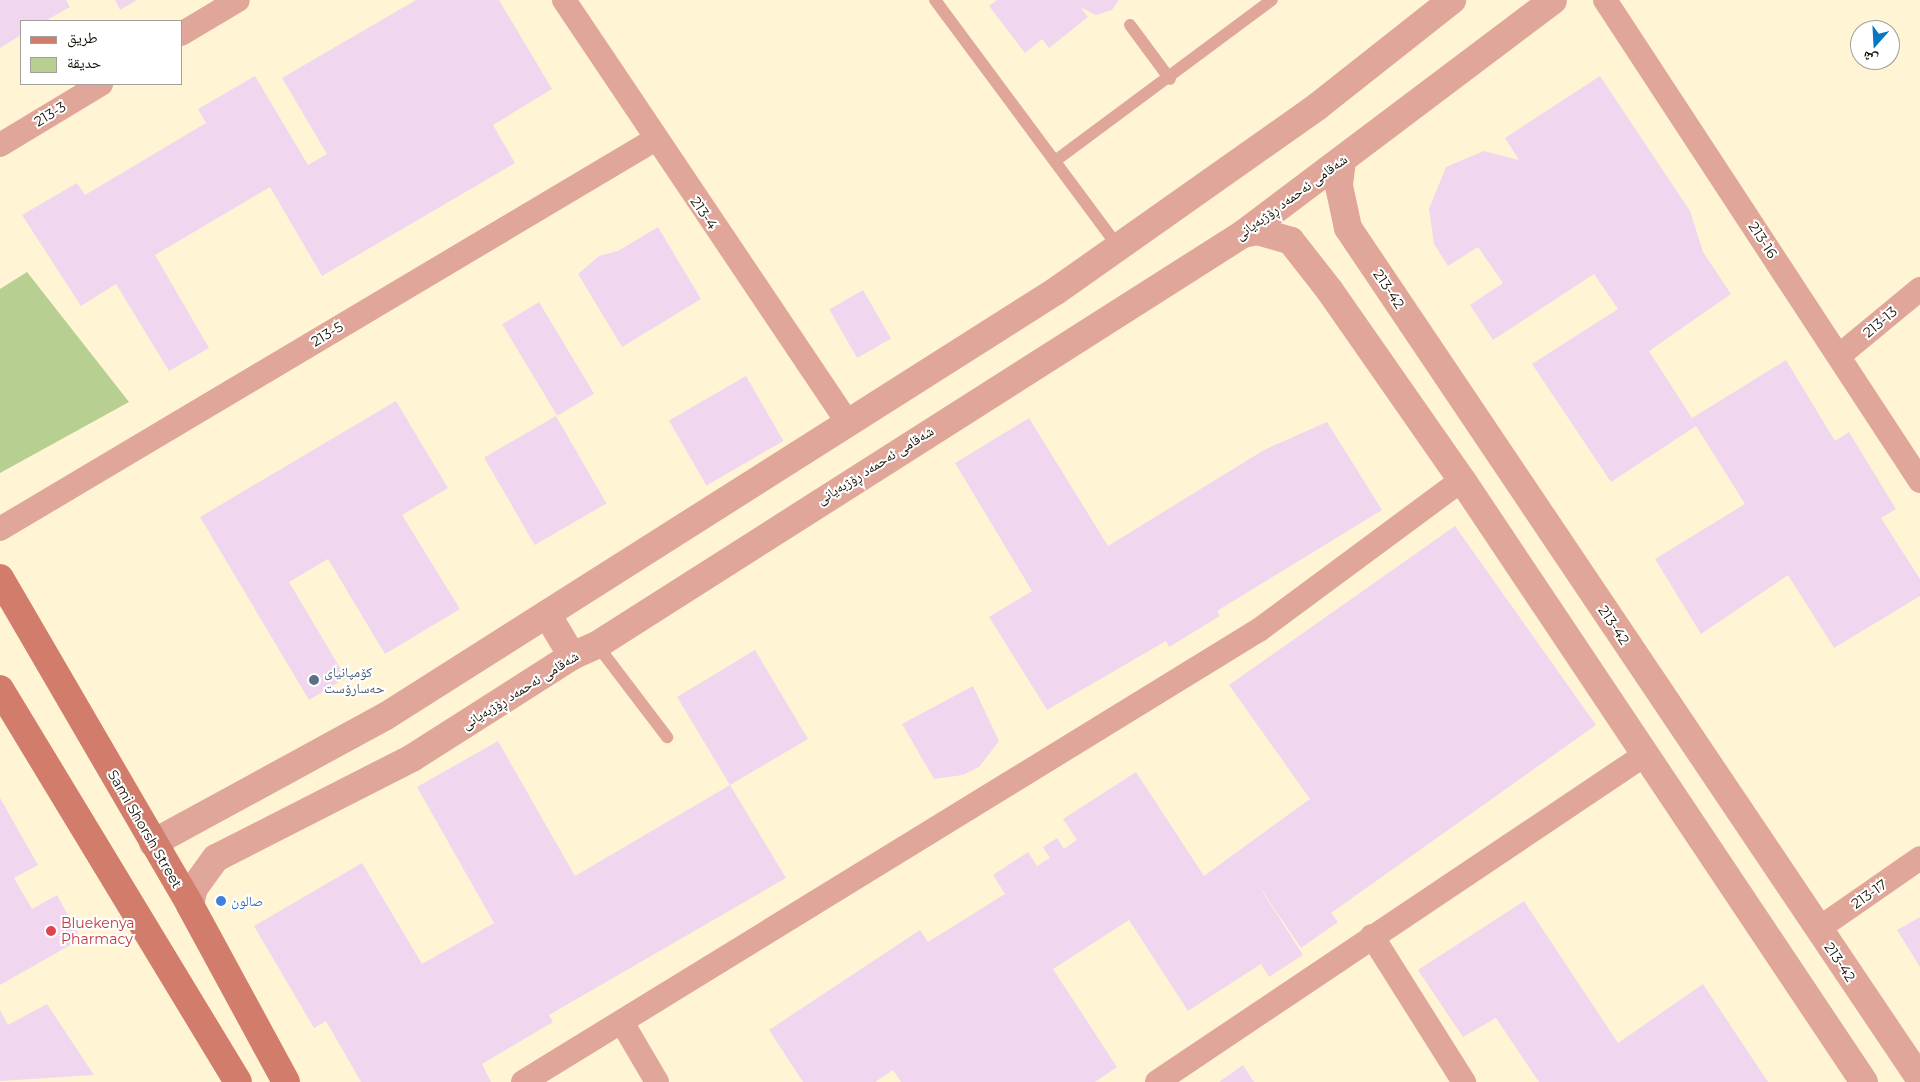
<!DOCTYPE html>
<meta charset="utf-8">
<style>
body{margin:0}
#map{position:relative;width:1920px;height:1082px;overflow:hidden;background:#fff4d4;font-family:Montserrat,"Noto Naskh Arabic",sans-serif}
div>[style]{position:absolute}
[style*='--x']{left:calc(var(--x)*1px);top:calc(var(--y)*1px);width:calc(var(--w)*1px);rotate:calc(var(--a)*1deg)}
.green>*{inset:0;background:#b7cf91}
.building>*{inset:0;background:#f0d6ef;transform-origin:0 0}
.service>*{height:12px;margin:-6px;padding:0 6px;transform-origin:6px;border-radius:6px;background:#e0a699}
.minor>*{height:24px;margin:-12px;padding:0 12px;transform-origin:12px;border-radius:12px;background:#e0a699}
.tertiary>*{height:28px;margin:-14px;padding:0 14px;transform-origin:14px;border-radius:14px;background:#e0a699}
.secondary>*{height:28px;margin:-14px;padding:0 14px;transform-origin:14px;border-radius:14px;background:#d27d6c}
.dots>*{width:14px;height:14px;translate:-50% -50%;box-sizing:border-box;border:2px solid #fff;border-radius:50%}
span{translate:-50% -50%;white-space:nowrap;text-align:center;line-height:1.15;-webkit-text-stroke:4px #fff;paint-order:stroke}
.street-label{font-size:14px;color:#151207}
.service-label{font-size:14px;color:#4e5e75}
.left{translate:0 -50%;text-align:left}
.shop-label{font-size:14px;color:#366cbe}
.health-label{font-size:14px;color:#be3a42}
.legend{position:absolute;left:20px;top:20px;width:162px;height:65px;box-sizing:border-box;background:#fff;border:1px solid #a1a09c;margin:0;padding:6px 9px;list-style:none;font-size:15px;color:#151207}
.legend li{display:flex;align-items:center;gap:10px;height:25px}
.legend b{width:25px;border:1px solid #a1a09c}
.north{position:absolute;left:1850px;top:20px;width:50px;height:50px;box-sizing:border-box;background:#fff;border:1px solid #a1a09c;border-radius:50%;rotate:199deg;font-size:14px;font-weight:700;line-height:20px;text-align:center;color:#151207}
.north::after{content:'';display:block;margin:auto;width:18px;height:22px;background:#0678c2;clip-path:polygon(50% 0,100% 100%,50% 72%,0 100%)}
</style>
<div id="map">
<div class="green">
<div style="clip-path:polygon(27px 272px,129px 402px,0 473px,0 289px)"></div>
</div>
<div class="building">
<div style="clip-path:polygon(0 0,66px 0,70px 7px,45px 21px,21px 21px,21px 35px,0 48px)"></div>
<div style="clip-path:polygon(115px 0,137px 0,120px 10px)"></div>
<div style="clip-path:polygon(416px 0,499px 0,552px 89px,493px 125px,515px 163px,322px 276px,270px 187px,155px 255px,209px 348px,169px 371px,116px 284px,81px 306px,22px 215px,77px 183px,85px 195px,206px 123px,198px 109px,255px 76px,308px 165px,327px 154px,282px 78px)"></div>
<div style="clip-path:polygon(997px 0,1119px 0,1112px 10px,1096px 15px,1080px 7px,1088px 17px,1049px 48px,1042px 39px,1025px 53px,989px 6px)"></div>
<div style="clip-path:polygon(1600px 76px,1690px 211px,1703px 252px,1731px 294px,1649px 351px,1692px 418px,1786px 360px,1835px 441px,1849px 432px,1896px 509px,1881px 518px,1920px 579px,1920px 596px,1834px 648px,1788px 575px,1701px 634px,1655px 559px,1745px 504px,1696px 426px,1611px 482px,1532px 364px,1618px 309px,1594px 274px,1493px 340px,1470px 305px,1503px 283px,1478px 247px,1448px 266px,1434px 244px,1429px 209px,1446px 167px,1484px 151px,1519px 160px,1505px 138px)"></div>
<div style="clip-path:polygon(658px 227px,701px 299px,622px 347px,578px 274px,599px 256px,618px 251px)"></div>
<div style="left:863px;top:290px;width:56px;height:39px;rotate:60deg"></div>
<div style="left:539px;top:302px;width:107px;height:43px;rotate:59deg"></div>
<div style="left:746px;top:376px;width:75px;height:89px;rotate:60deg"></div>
<div style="clip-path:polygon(396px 401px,448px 488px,402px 515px,460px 609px,385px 654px,328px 559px,289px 582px,346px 678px,309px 700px,200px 517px)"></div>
<div style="left:556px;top:416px;width:101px;height:83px;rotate:60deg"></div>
<div style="clip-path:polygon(1029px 418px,1108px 546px,1264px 450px,1327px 422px,1382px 510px,1217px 611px,1220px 616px,1169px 647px,1166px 641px,1047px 710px,989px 617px,1032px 591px,955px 463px)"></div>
<div style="clip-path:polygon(1455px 526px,1596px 725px,1331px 913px,1338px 922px,1301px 948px,1253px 877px,1303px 955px,1269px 977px,1261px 964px,1188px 1011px,1129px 920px,1053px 969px,1117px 1067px,1095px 1082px,901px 1082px,893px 1070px,875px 1082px,803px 1082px,769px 1030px,920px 930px,928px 942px,1005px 894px,993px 875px,1028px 852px,1037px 866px,1050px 858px,1043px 847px,1057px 838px,1064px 849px,1077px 840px,1063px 819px,1136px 772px,1204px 876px,1310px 799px,1229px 685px)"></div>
<div style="clip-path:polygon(755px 650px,808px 739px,730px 785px,786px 878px,549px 1015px,553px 1022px,482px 1064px,491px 1082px,361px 1082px,326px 1021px,314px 1028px,254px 926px,362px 863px,422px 964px,494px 923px,417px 787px,498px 741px,575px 876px,730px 785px,677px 697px)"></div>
<div style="clip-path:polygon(973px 686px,999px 741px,979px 767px,963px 775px,934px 779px,902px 724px)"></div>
<div style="clip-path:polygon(0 798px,38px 865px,14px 878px,32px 909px,57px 895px,81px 939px,0 985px)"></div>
<div style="clip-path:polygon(1524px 901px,1618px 1043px,1703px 984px,1768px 1082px,1539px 1082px,1496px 1018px,1463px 1037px,1418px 970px)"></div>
<div style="clip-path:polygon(1920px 917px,1920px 967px,1897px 930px)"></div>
<div style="clip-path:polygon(47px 1004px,94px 1075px,0 1081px,0 1010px,8px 1025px)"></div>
<div style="clip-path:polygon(1243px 1065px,1254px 1082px,1219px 1082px)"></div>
</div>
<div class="service">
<div style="--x:935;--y:0;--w:309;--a:53.4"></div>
<div style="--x:1130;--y:25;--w:67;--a:53.5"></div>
<div style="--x:1055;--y:161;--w:270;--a:-36.6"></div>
<div style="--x:597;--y:645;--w:116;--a:52.7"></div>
</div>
<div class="minor">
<div style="--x:564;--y:0;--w:509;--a:56.12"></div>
<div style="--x:1605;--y:0;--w:575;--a:56.78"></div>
<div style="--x:181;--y:34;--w:66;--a:-30.8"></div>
<div style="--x:0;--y:145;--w:118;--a:-31.1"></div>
<div style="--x:1840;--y:355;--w:104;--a:-39.5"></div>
<div style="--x:0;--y:529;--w:761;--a:-30.74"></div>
<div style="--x:1818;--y:929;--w:124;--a:-34.8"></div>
<div style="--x:1372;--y:936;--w:173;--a:57.8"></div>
<div style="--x:623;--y:1024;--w:67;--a:59.6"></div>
<div style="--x:523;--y:1082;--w:864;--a:-31.56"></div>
<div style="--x:1259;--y:630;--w:252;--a:-36.5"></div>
<div style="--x:1157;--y:1082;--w:585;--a:-33.85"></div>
</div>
<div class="tertiary">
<div style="--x:1342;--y:160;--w:26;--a:97"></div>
<div style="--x:1339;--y:186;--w:43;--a:77.9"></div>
<div style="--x:1348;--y:228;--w:1025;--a:56.09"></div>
<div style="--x:1243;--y:234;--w:14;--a:-12"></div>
<div style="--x:1257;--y:231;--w:35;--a:16"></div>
<div style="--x:1291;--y:241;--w:63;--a:52"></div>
<div style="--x:1330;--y:291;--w:231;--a:55.1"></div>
<div style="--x:1462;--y:480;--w:724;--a:56.27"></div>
<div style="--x:547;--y:614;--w:49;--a:59.2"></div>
<div style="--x:153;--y:843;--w:265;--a:-28.6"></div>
<div style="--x:386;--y:716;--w:793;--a:-32.39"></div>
<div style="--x:1056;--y:291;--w:321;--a:-35.2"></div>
<div style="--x:1318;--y:106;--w:171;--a:-38.3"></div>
<div style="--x:190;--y:905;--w:17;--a:-77"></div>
<div style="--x:194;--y:888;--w:37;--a:-54"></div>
<div style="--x:216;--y:858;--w:220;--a:-27"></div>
<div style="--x:412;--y:758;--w:190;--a:-32.5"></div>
<div style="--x:572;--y:656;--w:27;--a:-24"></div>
<div style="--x:597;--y:645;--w:766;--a:-32.47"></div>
<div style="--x:1243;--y:234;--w:388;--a:-37"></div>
</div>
<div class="secondary">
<div style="--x:0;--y:578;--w:378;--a:59.8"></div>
<div style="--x:190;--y:905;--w:201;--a:61.5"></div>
<div style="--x:0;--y:689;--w:459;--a:58.8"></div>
</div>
<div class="dots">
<div style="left:314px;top:680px;background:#5c6f8a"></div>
<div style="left:221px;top:901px;background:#3f7fe0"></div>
<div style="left:51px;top:931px;background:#e0444e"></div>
</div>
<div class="street-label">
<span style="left:50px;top:114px;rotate:-31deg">213-3</span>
<span style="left:1291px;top:197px;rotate:-36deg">شەقامی ئەحمەد ڕۆژبەیانی</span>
<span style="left:704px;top:213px;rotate:56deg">213-4</span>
<span style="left:1763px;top:240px;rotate:57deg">213-16</span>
<span style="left:1389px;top:289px;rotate:56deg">213-42</span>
<span style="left:1880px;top:322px;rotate:-40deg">213-13</span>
<span style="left:327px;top:334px;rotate:-31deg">213-5</span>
<span style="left:875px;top:465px;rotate:-32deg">شەقامی ئەحمەد ڕۆژبەیانی</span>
<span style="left:1614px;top:625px;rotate:56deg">213-42</span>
<span style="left:520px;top:690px;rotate:-32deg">شەقامی ئەحمەد ڕۆژبەیانی</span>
<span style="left:145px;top:829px;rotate:60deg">Sami Shorsh Street</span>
<span style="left:1869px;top:894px;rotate:-35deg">213-17</span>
<span style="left:1840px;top:962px;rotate:56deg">213-42</span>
</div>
<div class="service-label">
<span class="left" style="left:324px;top:680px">کۆمپانیای<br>حەسارۆست</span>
</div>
<div class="shop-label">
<span class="left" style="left:231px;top:901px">صالون</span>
</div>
<div class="health-label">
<span class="left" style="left:61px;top:931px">Bluekenya<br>Pharmacy</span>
</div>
<ul class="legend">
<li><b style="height:6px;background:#d27d6c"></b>طريق</li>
<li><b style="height:14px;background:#b7cf91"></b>حديقة</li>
</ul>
<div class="north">ش</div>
</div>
